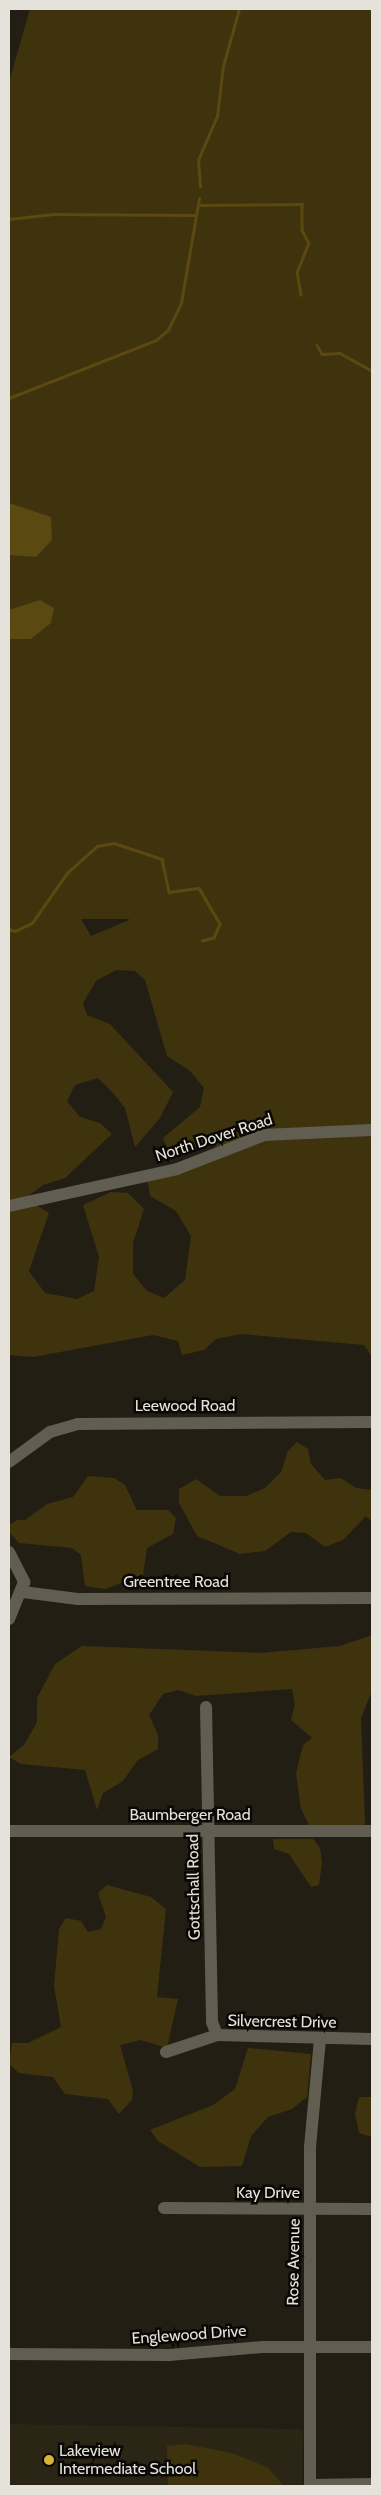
<!DOCTYPE html>
<style>
body{margin:0}
#map{position:relative;width:381px;height:2495px;overflow:hidden;background:#221e14;font-family:Cabin,sans-serif}
div>[style]{position:absolute}
[style*='--x']{left:calc(var(--x)*1px);top:calc(var(--y)*1px);width:calc(var(--w)*1px);rotate:calc(var(--a)*1deg)}
.built>*{inset:0;background:#2a2514;transform-origin:0 0}
.green>*{inset:0;background:#3f330d}
.water>*{inset:0;background:#5a4911}
.stream>*{height:2.5px;margin:-1.25px;padding:0 1.25px;transform-origin:1.25px;border-radius:1.25px;background:#5a4911}
.minor>*{height:12px;margin:-6px;padding:0 6px;transform-origin:6px;border-radius:6px;background:#615d51}
.dots>*{width:14px;height:14px;translate:-50% -50%;box-sizing:border-box;border:2px solid #0a0805;border-radius:50%}
span{translate:-50% -50%;white-space:nowrap;text-align:center;line-height:1.15;-webkit-text-stroke:5px #0a0805;paint-order:stroke}
.street-label{font-size:16px;color:#e4e2db}
.poi-label{font-size:16px;color:#e4e2db}
.left{translate:0 -50%;text-align:left}
.frame{position:absolute;inset:0;border:10px solid #e4e2db;pointer-events:none}
</style>
<div id="map">
<div class="built">
<div style="left:9px;top:2424px;width:294px;height:62px;rotate:1deg"></div>
</div>
<div class="green">
<div style="clip-path:polygon(evenodd,30px 9px,372px 9px,372px 1357px,364px 1345px,241px 1334px,216px 1339px,204px 1350px,182px 1355px,178px 1341px,153px 1335px,33px 1357px,9px 1355px,9px 1211px,31px 1202px,49px 1213px,29px 1271px,45px 1293px,77px 1299px,94px 1291px,99px 1257px,83px 1205px,111px 1192px,128px 1193px,144px 1209px,133px 1243px,133px 1274px,147px 1291px,164px 1298px,185px 1280px,191px 1236px,176px 1211px,150px 1196px,147px 1177px,229px 1150px,205px 1144px,170px 1154px,163px 1138px,200px 1107px,204px 1088px,190px 1071px,167px 1056px,145px 980px,135px 971px,116px 970px,96px 981px,83px 1003px,87px 1015px,110px 1024px,173px 1092px,160px 1118px,135px 1147px,125px 1108px,113px 1093px,98px 1078px,75px 1085px,67px 1101px,80px 1117px,100px 1123px,112px 1134px,65px 1178px,43px 1185px,16px 1205px,9px 1203px,9px 192px,17px 192px,9px 192px,9px 82px,30px 9px,81px 919px,129px 919px,129px 920px,91px 936px,81px 919px)"></div>
<div style="clip-path:polygon(297px 1442px,308px 1449px,311px 1464px,325px 1480px,341px 1478px,356px 1488px,372px 1490px,372px 1522px,366px 1516px,343px 1540px,325px 1547px,306px 1533px,291px 1532px,265px 1551px,240px 1554px,197px 1536px,179px 1503px,179px 1489px,196px 1479px,220px 1496px,246px 1496px,265px 1488px,281px 1472px,288px 1451px)"></div>
<div style="clip-path:polygon(88px 1476px,114px 1478px,125px 1485px,137px 1510px,168px 1510px,176px 1518px,173px 1534px,147px 1548px,143px 1575px,105px 1589px,85px 1586px,81px 1555px,72px 1548px,19px 1543px,9px 1532px,9px 1525px,17px 1520px,25px 1520px,47px 1504px,73px 1497px)"></div>
<div style="clip-path:polygon(372px 1635px,372px 1691px,361px 1718px,365px 1825px,310px 1827px,301px 1809px,296px 1773px,303px 1745px,312px 1738px,291px 1720px,295px 1704px,292px 1689px,196px 1696px,178px 1690px,163px 1694px,149px 1715px,158px 1735px,158px 1749px,138px 1760px,123px 1781px,103px 1793px,97px 1810px,85px 1770px,21px 1764px,9px 1757px,24px 1745px,37px 1722px,37px 1698px,55px 1664px,82px 1646px,260px 1653px,340px 1646px)"></div>
<div style="clip-path:polygon(273px 1839px,313px 1839px,320px 1848px,322px 1863px,319px 1885px,311px 1887px,289px 1854px,274px 1849px)"></div>
<div style="clip-path:polygon(107px 1885px,151px 1897px,166px 1909px,157px 1997px,178px 1999px,167px 2048px,141px 2040px,120px 2045px,133px 2091px,132px 2100px,119px 2114px,108px 2099px,65px 2094px,53px 2077px,19px 2073px,9px 2064px,12px 2043px,28px 2043px,61px 2027px,54px 1986px,59px 1929px,66px 1918px,81px 1921px,88px 1932px,101px 1929px,106px 1917px,98px 1893px)"></div>
<div style="clip-path:polygon(248px 2048px,311px 2054px,307px 2097px,292px 2109px,268px 2117px,251px 2136px,242px 2166px,200px 2167px,158px 2141px,150px 2130px,213px 2105px,235px 2089px)"></div>
<div style="clip-path:polygon(359px 2097px,372px 2097px,372px 2137px,359px 2133px,355px 2114px)"></div>
<div style="clip-path:polygon(185px 2444px,232px 2453px,267px 2467px,284px 2486px,168px 2486px,167px 2446px)"></div>
</div>
<div class="water">
<div style="clip-path:polygon(9px 503px,51px 517px,52px 540px,36px 557px,9px 555px)"></div>
<div style="clip-path:polygon(40px 600px,54px 608px,51px 623px,31px 639px,9px 639px,9px 610px)"></div>
</div>
<div class="stream">
<div style="--x:200;--y:187;--w:27;--a:-94"></div>
<div style="--x:198;--y:160;--w:48;--a:-66.6"></div>
<div style="--x:217;--y:116;--w:50;--a:-83.2"></div>
<div style="--x:223;--y:66;--w:59;--a:-74.3"></div>
<div style="--x:199;--y:205;--w:103;--a:-0.6"></div>
<div style="--x:302;--y:204;--w:26;--a:90"></div>
<div style="--x:302;--y:230;--w:15;--a:62"></div>
<div style="--x:309;--y:243;--w:31;--a:112"></div>
<div style="--x:297;--y:272;--w:23;--a:80"></div>
<div style="--x:9;--y:219;--w:44;--a:-6.5"></div>
<div style="--x:53;--y:214;--w:141;--a:0.4"></div>
<div style="--x:317;--y:345;--w:10;--a:61"></div>
<div style="--x:322;--y:354;--w:18;--a:-3"></div>
<div style="--x:340;--y:353;--w:37;--a:29"></div>
<div style="--x:9;--y:398;--w:158;--a:-21.5"></div>
<div style="--x:156;--y:340;--w:16;--a:-40"></div>
<div style="--x:168;--y:330;--w:30;--a:-64"></div>
<div style="--x:181;--y:303;--w:106;--a:-80.2"></div>
<div style="--x:9;--y:929;--w:6;--a:18"></div>
<div style="--x:15;--y:931;--w:19;--a:-25"></div>
<div style="--x:32;--y:923;--w:61;--a:-55"></div>
<div style="--x:67;--y:873;--w:40;--a:-42"></div>
<div style="--x:97;--y:846;--w:17;--a:-10"></div>
<div style="--x:114;--y:843;--w:51;--a:18.4"></div>
<div style="--x:162;--y:859;--w:34;--a:78"></div>
<div style="--x:169;--y:892;--w:30;--a:-8"></div>
<div style="--x:199;--y:888;--w:42;--a:59.7"></div>
<div style="--x:220;--y:924;--w:15;--a:113"></div>
<div style="--x:214;--y:938;--w:12;--a:166"></div>
</div>
<div class="minor">
<div style="--x:9;--y:1206;--w:172;--a:-12.4"></div>
<div style="--x:177;--y:1169;--w:93;--a:-21.3"></div>
<div style="--x:264;--y:1135;--w:108;--a:-2.7"></div>
<div style="--x:9;--y:1462;--w:51;--a:-36.2"></div>
<div style="--x:50;--y:1432;--w:29;--a:-16"></div>
<div style="--x:78;--y:1424;--w:294;--a:-0.4"></div>
<div style="--x:9;--y:1552;--w:34;--a:63"></div>
<div style="--x:24;--y:1582;--w:40;--a:112"></div>
<div style="--x:23;--y:1592;--w:55;--a:7.3"></div>
<div style="--x:78;--y:1599;--w:294;--a:-0.2"></div>
<div style="--x:206;--y:1707;--w:315;--a:88.9"></div>
<div style="--x:212;--y:2022;--w:14;--a:69"></div>
<div style="--x:9;--y:1831;--w:363;--a:0"></div>
<div style="--x:166;--y:2052;--w:54;--a:-18.4"></div>
<div style="--x:217;--y:2035;--w:155;--a:1.5"></div>
<div style="--x:164;--y:2208;--w:208;--a:0.3"></div>
<div style="--x:9;--y:2354;--w:160;--a:0.4"></div>
<div style="--x:169;--y:2355;--w:94;--a:-4.9"></div>
<div style="--x:263;--y:2347;--w:109;--a:0"></div>
<div style="--x:310;--y:2485;--w:62;--a:-0.9"></div>
<div style="--x:310;--y:2486;--w:339;--a:-90"></div>
<div style="--x:310;--y:2147;--w:107;--a:-84.7"></div>
</div>
<div class="dots">
<div style="left:49px;top:2460px;background:#d9b334"></div>
</div>
<div class="street-label">
<span style="left:214px;top:1138px;rotate:-18deg">North Dover Road</span>
<span style="left:185px;top:1406px">Leewood Road</span>
<span style="left:176px;top:1582px">Greentree Road</span>
<span style="left:190px;top:1815px">Baumberger Road</span>
<span style="left:194px;top:1887px;rotate:-91deg">Gottschall Road</span>
<span style="left:282px;top:2022px;rotate:1deg">Silvercrest Drive</span>
<span style="left:268px;top:2193px">Kay Drive</span>
<span style="left:294px;top:2262px;rotate:-89deg">Rose Avenue</span>
<span style="left:189px;top:2335px;rotate:-4deg">Englewood Drive</span>
</div>
<div class="poi-label">
<span class="left" style="left:59px;top:2460px">Lakeview<br>Intermediate School</span>
</div>
<div class="frame"></div>
</div>
